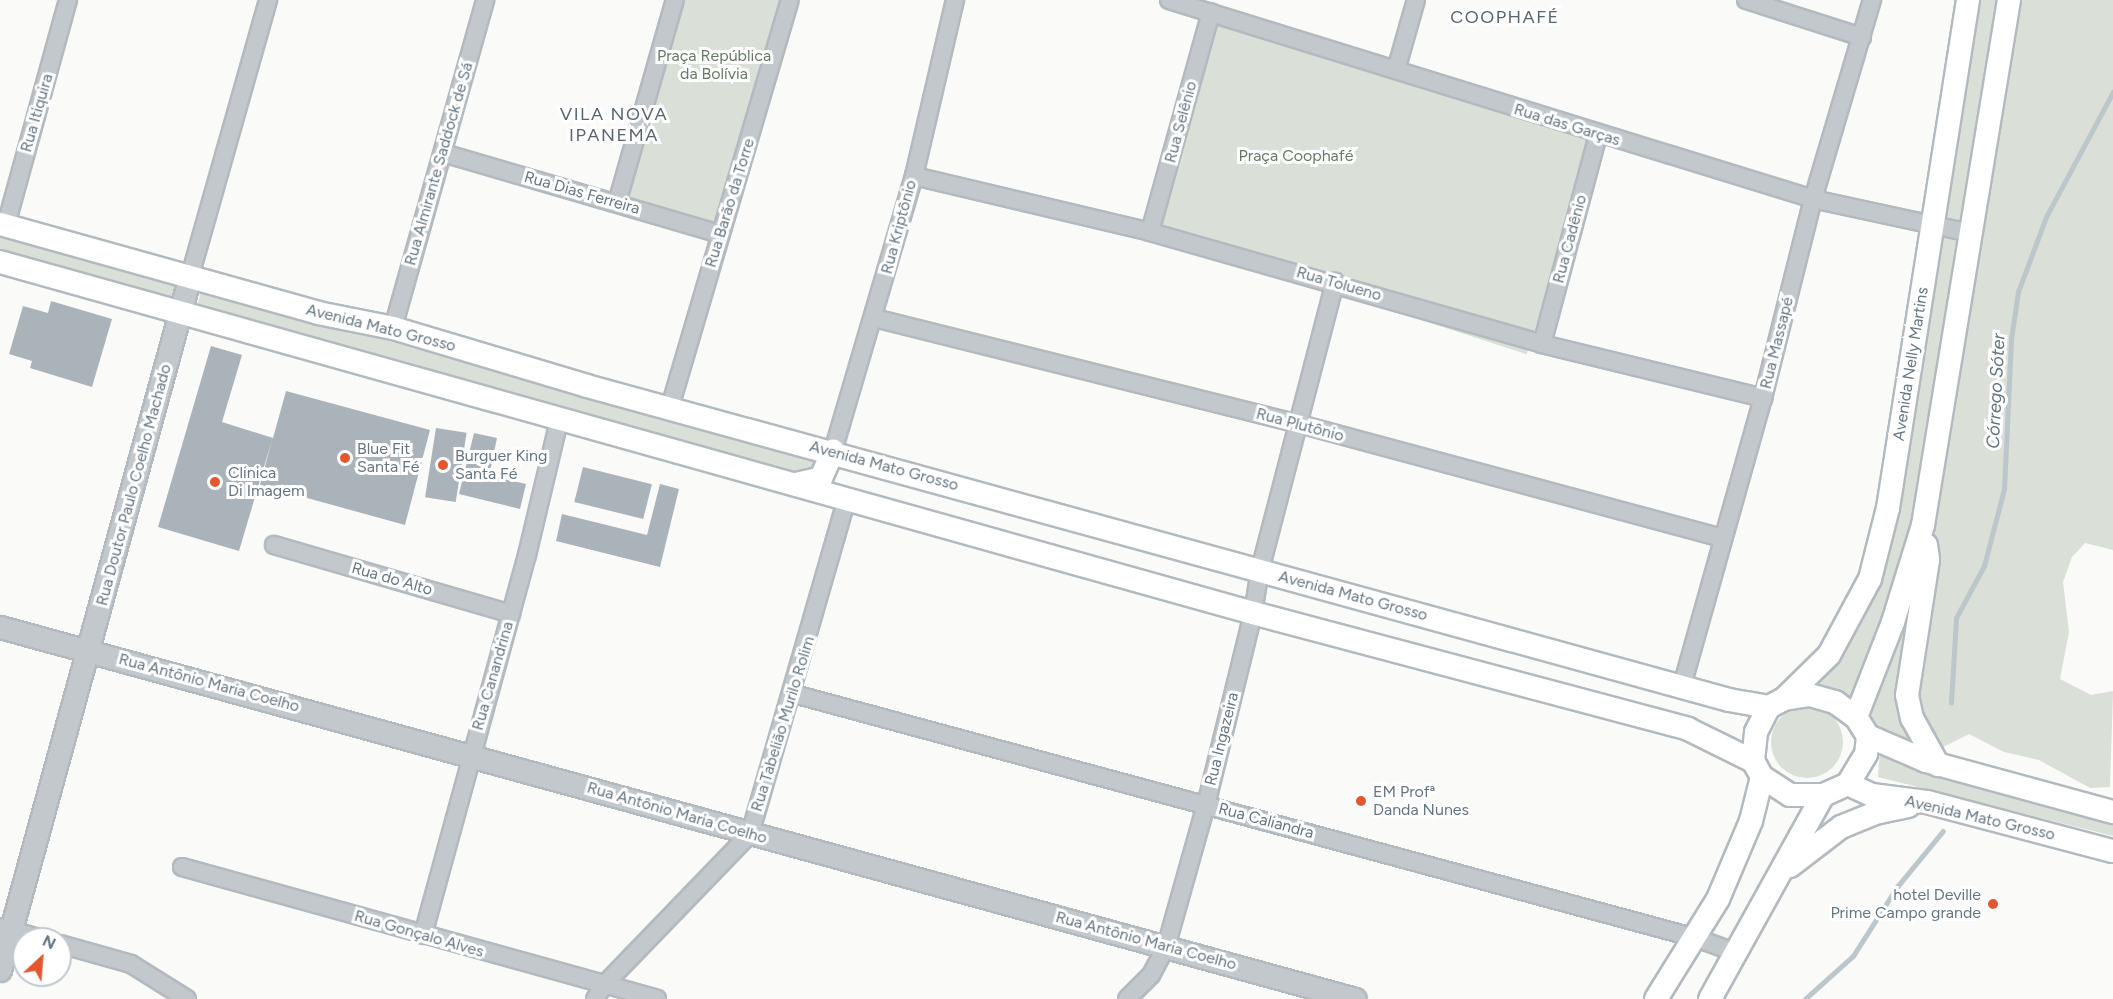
<!DOCTYPE html>
<meta charset="utf-8">
<style>
body{margin:0}
#map{position:relative;width:2113px;height:999px;overflow:hidden;background:#fafaf8;font-family:Figtree,sans-serif}
div>[style]{position:absolute}
[style*='--x']{left:calc(var(--x)*1px);top:calc(var(--y)*1px);width:calc(var(--w)*1px);rotate:calc(var(--a)*1deg)}
.green>*{inset:0;background:#dadfd7;transform-origin:0 0}
.round{border-radius:50%}
.stream>*{height:4.5px;margin:-2.25px;padding:0 2.25px;transform-origin:2.25px;border-radius:2.25px;background:#bbc7cb}
.building>*{inset:0;background:#aab3b9;transform-origin:0 0}
.roads{filter:drop-shadow(2px 0 #b3babf) drop-shadow(-2px 0 #b3babf) drop-shadow(0 2px #b3babf) drop-shadow(0 -2px #b3babf)}
.minor>*{height:16px;margin:-8px;padding:0 8px;transform-origin:8px;border-radius:8px;background:#c3c8cc}
.tertiary>*{height:21px;margin:-10.5px;padding:0 10.5px;transform-origin:10.5px;border-radius:10.5px;background:#c3c8cc}
.secondary>*{height:22px;margin:-11px;padding:0 11px;transform-origin:11px;border-radius:11px;background:#fff}
.dots>*{width:16px;height:16px;translate:-50% -50%;box-sizing:border-box;border:3px solid #fff;border-radius:50%}
span{translate:-50% -50%;white-space:nowrap;text-align:center;line-height:1.15;-webkit-text-stroke:6px #fff;paint-order:stroke}
.park-label{font-size:16px;color:#687a64}
.street-label{font-size:16px;color:#657683}
.poi-label{font-size:16px;color:#657683}
.left{translate:0 -50%;text-align:left}
.right{translate:-100% -50%;text-align:right}
.neighbourhood-label{font-size:18px;color:#57646e;letter-spacing:1.5px}
.water-label{font-size:18px;color:#60757c;font-style:italic}
.north{position:absolute;left:12px;top:927px;width:60px;height:60px;box-sizing:border-box;background:#fff;border:2px solid #c1c8cd;border-radius:50%;rotate:26deg;font-size:16px;font-weight:700;line-height:24px;text-align:center;color:#657683}
.north::after{content:'';display:block;margin:auto;width:21px;height:27px;background:#e4572e;clip-path:polygon(50% 0,100% 100%,50% 72%,0 100%)}
</style>
<div id="map">
<div class="green">
<div style="clip-path:polygon(675px 0,790px 0,720px 234px,617px 203px)"></div>
<div style="clip-path:polygon(1973px 0,2113px 0,2113px 550px,2085px 543px,2072px 557px,2063px 582px,2069px 632px,2060px 679px,2091px 695px,2113px 691px,2110px 787px,2090px 788px,2039px 760px,2004px 752px,1969px 734px,1933px 752px,1911px 753px,1888px 747px,1863px 710px,1847px 696px,1814px 686px,1815px 678px,1857px 618px)"></div>
<div style="left:1211px;top:12px;width:406px;height:228px;rotate:18deg"></div>
<div style="left:0;top:236px;width:203px;height:20px;rotate:15deg"></div>
<div style="clip-path:polygon(201px 291px,400px 344px,834px 463px,827px 487px,196px 311px)"></div>
<div class="round" style="left:1771px;top:706px;width:72px;height:72px"></div>
<div style="clip-path:polygon(1880px 750px,2113px 817px,2113px 836px,1878px 777px)"></div>
</div>
<div class="stream">
<div style="--x:1951;--y:703;--w:85;--a:-86.6"></div>
<div style="--x:1956;--y:618;--w:59;--a:-61.7"></div>
<div style="--x:1984;--y:566;--w:80;--a:-75.4"></div>
<div style="--x:2004;--y:489;--w:150;--a:-87.3"></div>
<div style="--x:2011;--y:339;--w:48;--a:-81.5"></div>
<div style="--x:2018;--y:292;--w:80;--a:-69.5"></div>
<div style="--x:2046;--y:217;--w:142;--a:-61.8"></div>
<div style="--x:1805;--y:999;--w:64;--a:-41.9"></div>
<div style="--x:1853;--y:956;--w:82;--a:-57.5"></div>
<div style="--x:1897;--y:887;--w:72;--a:-50.6"></div>
</div>
<div class="building">
<div style="clip-path:polygon(51px 301px,112px 319px,92px 387px,30px 368px,32px 361px,9px 354px,23px 306px,48px 313px)"></div>
<div style="clip-path:polygon(211px 346px,242px 355px,222px 422px,273px 438px,286px 391px,430px 430px,405px 525px,260px 485px,272px 440px,239px 551px,158px 527px)"></div>
<div style="left:436px;top:428px;width:31px;height:70px;rotate:9deg"></div>
<div style="clip-path:polygon(474px 433px,497px 438px,489px 476px,526px 484px,520px 509px,459px 494px)"></div>
<div style="left:583px;top:467px;width:71px;height:36px;rotate:14deg"></div>
<div style="clip-path:polygon(660px 484px,679px 489px,660px 567px,556px 541px,562px 514px,647px 535px)"></div>
</div>
<div class="roads">
<div class="minor">
<div style="--x:1169;--y:0;--w:674;--a:17.17"></div>
<div style="--x:1813;--y:199;--w:161;--a:12.2"></div>
<div style="--x:1746;--y:0;--w:122;--a:17.7"></div>
<div style="--x:1396;--y:70;--w:73;--a:-74.1"></div>
<div style="--x:443;--y:153;--w:289;--a:16.3"></div>
<div style="--x:914;--y:176;--w:243;--a:13.3"></div>
<div style="--x:1150;--y:232;--w:408;--a:15.9"></div>
<div style="--x:1542;--y:344;--w:228;--a:13.7"></div>
<div style="--x:617;--y:203;--w:211;--a:-74.1"></div>
<div style="--x:6;--y:225;--w:233;--a:-74.6"></div>
<div style="--x:1150;--y:232;--w:228;--a:-74.5"></div>
<div style="--x:190;--y:276;--w:287;--a:-74.2"></div>
<div style="--x:874;--y:318;--w:435;--a:14"></div>
<div style="--x:1296;--y:423;--w:442;--a:15.1"></div>
<div style="--x:393;--y:328;--w:341;--a:-74.3"></div>
<div style="--x:1542;--y:344;--w:216;--a:-75"></div>
<div style="--x:670;--y:407;--w:424;--a:-73.6"></div>
<div style="--x:833;--y:451;--w:287;--a:-73.6"></div>
<div style="--x:914;--y:176;--w:181;--a:-76.9"></div>
<div style="--x:274;--y:545;--w:247;--a:16.2"></div>
<div style="--x:1682;--y:686;--w:299;--a:-74.3"></div>
<div style="--x:1763;--y:398;--w:205;--a:-75.9"></div>
<div style="--x:1813;--y:199;--w:208;--a:-73.5"></div>
<div style="--x:794;--y:694;--w:934;--a:15.14"></div>
<div style="--x:1696;--y:938;--w:44;--a:20.1"></div>
<div style="--x:182;--y:867;--w:493;--a:15.5"></div>
<div style="--x:0;--y:927;--w:45;--a:15.6"></div>
<div style="--x:423;--y:935;--w:394;--a:-74.7"></div>
<div style="--x:527;--y:555;--w:142;--a:-76.6"></div>
<div style="--x:60;--y:944;--w:74;--a:15.7"></div>
<div style="--x:131;--y:964;--w:66;--a:32"></div>
<div style="--x:595;--y:999;--w:17;--a:-57"></div>
<div style="--x:604;--y:985;--w:210;--a:-46"></div>
<div style="--x:750;--y:834;--w:349;--a:-73.9"></div>
<div style="--x:1127;--y:999;--w:34;--a:-45"></div>
<div style="--x:1151;--y:975;--w:32;--a:-62"></div>
<div style="--x:1166;--y:947;--w:148;--a:-74.3"></div>
<div style="--x:1206;--y:805;--w:198;--a:-76.2"></div>
<div style="--x:1253;--y:613;--w:44;--a:-80.8"></div>
<div style="--x:1260;--y:570;--w:298;--a:-75.4"></div>
</div>
<div class="tertiary">
<div style="--x:0;--y:627;--w:1405;--a:15.35"></div>
<div style="--x:0;--y:970;--w:720;--a:-74.69"></div>
</div>
<div class="secondary">
<div style="--x:0;--y:224;--w:330;--a:15.6"></div>
<div style="--x:318;--y:313;--w:76;--a:11.3"></div>
<div style="--x:393;--y:328;--w:202;--a:16.6"></div>
<div style="--x:587;--y:386;--w:1184;--a:15.37"></div>
<div style="--x:1729;--y:700;--w:41;--a:9.9"></div>
<div style="--x:0;--y:262;--w:1301;--a:15.65"></div>
<div style="--x:1253;--y:613;--w:450;--a:14.9"></div>
<div style="--x:1688;--y:729;--w:72;--a:26.2"></div>
<div style="--x:796;--y:484;--w:26;--a:-13"></div>
<div style="--x:821;--y:478;--w:30;--a:-66"></div>
<div style="--x:1926;--y:545;--w:15;--a:82"></div>
<div style="--x:1928;--y:560;--w:137;--a:98.8"></div>
<div style="--x:1907;--y:695;--w:24;--a:78"></div>
<div style="--x:1912;--y:718;--w:54;--a:61"></div>
<div style="--x:1810;--y:695;--w:26;--a:16"></div>
<div style="--x:1835;--y:702;--w:26;--a:36"></div>
<div style="--x:1856;--y:717;--w:22;--a:58"></div>
<div style="--x:1868;--y:736;--w:18;--a:96"></div>
<div style="--x:1866;--y:754;--w:35;--a:121"></div>
<div style="--x:1848;--y:784;--w:27;--a:156"></div>
<div style="--x:1823;--y:795;--w:33;--a:180"></div>
<div style="--x:1790;--y:795;--w:33;--a:-147"></div>
<div style="--x:1762;--y:777;--w:18;--a:-119"></div>
<div style="--x:1753;--y:761;--w:29;--a:-84"></div>
<div style="--x:1756;--y:732;--w:28;--a:-63"></div>
<div style="--x:1769;--y:707;--w:17;--a:-28"></div>
<div style="--x:1784;--y:699;--w:26;--a:-9"></div>
<div style="--x:1784;--y:699;--w:63;--a:-44.4"></div>
<div style="--x:1829;--y:655;--w:86;--a:-61.7"></div>
<div style="--x:1870;--y:579;--w:73;--a:-75.8"></div>
<div style="--x:1888;--y:508;--w:514;--a:-81.05"></div>
<div style="--x:1856;--y:717;--w:102;--a:-68.7"></div>
<div style="--x:1893;--y:622;--w:102;--a:-72.8"></div>
<div style="--x:1923;--y:525;--w:532;--a:-80.7"></div>
<div style="--x:1868;--y:736;--w:63;--a:23.3"></div>
<div style="--x:1926;--y:761;--w:194;--a:15.3"></div>
<div style="--x:1848;--y:784;--w:26;--a:25"></div>
<div style="--x:1872;--y:795;--w:55;--a:7.3"></div>
<div style="--x:1927;--y:802;--w:192;--a:14.8"></div>
<div style="--x:1790;--y:866;--w:64;--a:-37.4"></div>
<div style="--x:1841;--y:827;--w:37;--a:-22"></div>
<div style="--x:1875;--y:813;--w:34;--a:-12"></div>
<div style="--x:1656;--y:999;--w:118;--a:-58.2"></div>
<div style="--x:1718;--y:899;--w:85;--a:-67.1"></div>
<div style="--x:1751;--y:821;--w:45;--a:-76"></div>
<div style="--x:1710;--y:999;--w:233;--a:-61"></div>
</div>
</div>
<div class="dots">
<div style="left:345px;top:458px;background:#e4572e"></div>
<div style="left:443px;top:465px;background:#e4572e"></div>
<div style="left:215px;top:482px;background:#e4572e"></div>
<div style="left:1361px;top:801px;background:#e4572e"></div>
<div style="left:1993px;top:904px;background:#e4572e"></div>
</div>
<div class="park-label">
<span style="left:714px;top:65px">Praça República<br>da Bolívia</span>
<span style="left:1296px;top:156px">Praça Coophafé</span>
</div>
<div class="street-label">
<span style="left:37px;top:113px;rotate:-74deg">Rua Itiquira</span>
<span style="left:1181px;top:122px;rotate:-75deg">Rua Selênio</span>
<span style="left:1567px;top:125px;rotate:17deg">Rua das Garças</span>
<span style="left:439px;top:164px;rotate:-74deg">Rua Almirante Saddock de Sá</span>
<span style="left:582px;top:193px;rotate:16deg">Rua Dias Ferreira</span>
<span style="left:730px;top:203px;rotate:-73deg">Rua Barão da Torre</span>
<span style="left:899px;top:227px;rotate:-75deg">Rua Kriptônio</span>
<span style="left:1570px;top:239px;rotate:-75deg">Rua Cadênio</span>
<span style="left:1339px;top:284px;rotate:16deg">Rua Tolueno</span>
<span style="left:381px;top:328px;rotate:14deg">Avenida Mato Grosso</span>
<span style="left:1777px;top:343px;rotate:-76deg">Rua Massapé</span>
<span style="left:1911px;top:364px;rotate:-81deg">Avenida Nelly Martins</span>
<span style="left:1300px;top:425px;rotate:15deg">Rua Plutônio</span>
<span style="left:884px;top:466px;rotate:15deg">Avenida Mato Grosso</span>
<span style="left:134px;top:485px;rotate:-75deg">Rua Doutor Paulo Coelho Machado</span>
<span style="left:392px;top:579px;rotate:16deg">Rua do Alto</span>
<span style="left:1353px;top:596px;rotate:15deg">Avenida Mato Grosso</span>
<span style="left:493px;top:676px;rotate:-74deg">Rua Canandrina</span>
<span style="left:209px;top:683px;rotate:15deg">Rua Antônio Maria Coelho</span>
<span style="left:783px;top:724px;rotate:-73deg">Rua Tabelião Murilo Rolim</span>
<span style="left:1222px;top:739px;rotate:-76deg">Rua Ingazeira</span>
<span style="left:677px;top:813px;rotate:16deg">Rua Antônio Maria Coelho</span>
<span style="left:1980px;top:818px;rotate:13deg">Avenida Mato Grosso</span>
<span style="left:1266px;top:821px;rotate:15deg">Rua Caliandra</span>
<span style="left:419px;top:934px;rotate:16deg">Rua Gonçalo Alves</span>
<span style="left:1146px;top:941px;rotate:15deg">Rua Antônio Maria Coelho</span>
</div>
<div class="poi-label">
<span class="left" style="left:357px;top:458px">Blue Fit<br>Santa Fé</span>
<span class="left" style="left:455px;top:465px">Burguer King<br>Santa Fé</span>
<span class="left" style="left:228px;top:482px">Clinica<br>Di Imagem</span>
<span class="left" style="left:1373px;top:801px">EM Profª<br>Danda Nunes</span>
<span class="right" style="left:1981px;top:904px">hotel Deville<br>Prime Campo grande</span>
</div>
<div class="neighbourhood-label">
<span style="left:1505px;top:17px">COOPHAFÉ</span>
<span style="left:614px;top:125px">VILA NOVA<br>IPANEMA</span>
</div>
<div class="water-label">
<span style="left:1996px;top:391px;rotate:-87deg">Córrego Sóter</span>
</div>
<div class="north">N</div>
</div>
